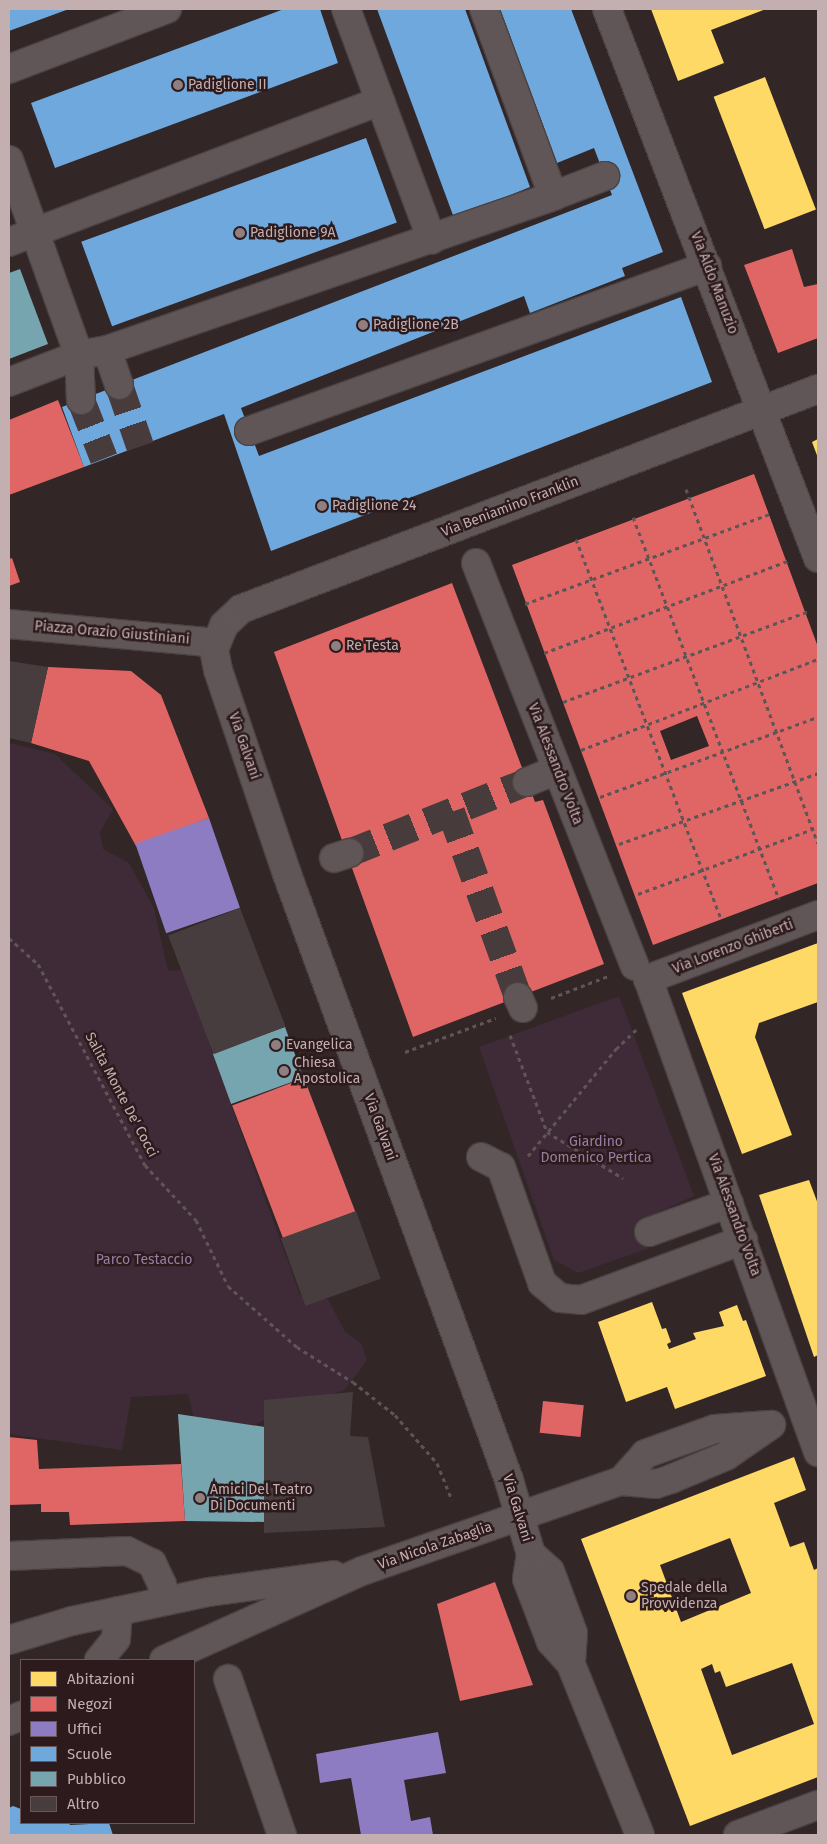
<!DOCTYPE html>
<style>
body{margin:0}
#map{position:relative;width:827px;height:1844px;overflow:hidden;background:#322627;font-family:"Fira Sans",sans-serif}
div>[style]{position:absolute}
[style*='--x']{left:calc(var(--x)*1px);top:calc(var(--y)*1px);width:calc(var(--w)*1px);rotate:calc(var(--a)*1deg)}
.green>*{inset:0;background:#3f2a38}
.homes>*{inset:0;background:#ffd966;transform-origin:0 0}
.shops>*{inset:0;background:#e06666;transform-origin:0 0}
.offices>*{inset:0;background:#8e7cc3;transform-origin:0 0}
.schools>*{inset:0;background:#6fa8dc;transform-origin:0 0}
.public>*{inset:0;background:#76a5af;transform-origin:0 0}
.building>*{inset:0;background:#483d3e;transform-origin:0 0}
.minor-tunnel>*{height:28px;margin-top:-14px;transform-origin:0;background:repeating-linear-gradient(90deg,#483b3c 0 28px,transparent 0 42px)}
.path>*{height:3px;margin-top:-1.5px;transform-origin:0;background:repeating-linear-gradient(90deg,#5f5556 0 4px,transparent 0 8px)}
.roads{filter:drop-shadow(1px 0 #4b4243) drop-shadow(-1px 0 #4b4243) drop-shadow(0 1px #4b4243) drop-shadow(0 -1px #4b4243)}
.minor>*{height:28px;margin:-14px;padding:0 14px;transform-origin:14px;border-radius:14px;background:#615657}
.dots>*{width:14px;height:14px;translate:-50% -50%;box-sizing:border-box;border:2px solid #2c1a1c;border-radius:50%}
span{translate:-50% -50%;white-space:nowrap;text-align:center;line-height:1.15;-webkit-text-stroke:5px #2c1a1c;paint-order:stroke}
.poi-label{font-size:14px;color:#c4afb0}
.left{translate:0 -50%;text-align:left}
.street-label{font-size:14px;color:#c4afb0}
.park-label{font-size:14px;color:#947fa4}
.frame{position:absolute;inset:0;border:10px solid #c4afb0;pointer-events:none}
.legend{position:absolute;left:20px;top:1659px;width:175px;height:165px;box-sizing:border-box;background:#2c1a1c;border:1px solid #695657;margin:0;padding:6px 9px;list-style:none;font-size:15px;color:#c4afb0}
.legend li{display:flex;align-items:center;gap:10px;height:25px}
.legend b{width:25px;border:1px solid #695657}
</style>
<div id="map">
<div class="green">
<div style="clip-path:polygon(9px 743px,55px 754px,113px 809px,100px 832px,103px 849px,129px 863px,154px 908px,168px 971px,188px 969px,213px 1055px,300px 1295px,328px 1299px,345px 1332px,361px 1343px,367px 1360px,344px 1391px,310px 1399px,254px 1425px,194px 1419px,188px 1394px,131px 1397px,122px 1450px,9px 1434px)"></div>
<div style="clip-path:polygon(619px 996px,694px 1196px,639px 1221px,649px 1248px,578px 1273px,554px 1260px,479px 1047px)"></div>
</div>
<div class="homes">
<div style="clip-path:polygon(651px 9px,766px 9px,711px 30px,724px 63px,678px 81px)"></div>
<div style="left:765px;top:77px;width:142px;height:55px;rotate:69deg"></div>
<div style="clip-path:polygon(818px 439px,818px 458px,812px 442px)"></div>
<div style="clip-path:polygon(818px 943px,818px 1002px,759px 1023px,755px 1037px,792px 1135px,742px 1154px,682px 993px)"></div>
<div style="clip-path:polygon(809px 1180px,818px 1204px,818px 1355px,814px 1357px,759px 1195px)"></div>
<div style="clip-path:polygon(652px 1302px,662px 1329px,666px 1328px,671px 1342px,667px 1344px,669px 1349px,696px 1339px,693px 1333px,724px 1326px,719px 1312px,737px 1305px,743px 1321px,746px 1320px,766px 1376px,675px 1409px,667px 1387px,626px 1402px,598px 1322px)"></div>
<div style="clip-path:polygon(evenodd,794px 1457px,806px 1490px,774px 1503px,790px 1547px,804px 1542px,814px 1570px,818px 1568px,818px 1777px,690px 1826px,581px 1539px,794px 1457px,730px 1538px,751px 1593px,681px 1622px,660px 1565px,730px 1538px,794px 1457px,792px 1663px,814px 1724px,732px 1755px,701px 1669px,712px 1664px,715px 1673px,720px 1671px,726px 1687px,792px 1663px)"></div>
</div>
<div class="shops">
<div style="clip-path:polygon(792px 249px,804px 287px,818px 284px,818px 338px,778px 353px,744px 265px)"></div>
<div style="clip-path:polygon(58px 400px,84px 467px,9px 495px,9px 420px)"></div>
<div style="clip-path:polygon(evenodd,754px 474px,818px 647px,818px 883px,653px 945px,512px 565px,754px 474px,697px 716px,709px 746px,671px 760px,660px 731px,697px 716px)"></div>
<div style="clip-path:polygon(12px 558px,20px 582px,9px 586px,9px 559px)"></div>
<div style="clip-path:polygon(452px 583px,535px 802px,543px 800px,604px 964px,413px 1037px,274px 652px)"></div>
<div style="clip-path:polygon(48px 667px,131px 671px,161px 695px,209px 818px,136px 846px,89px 761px,31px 743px)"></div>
<div style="left:304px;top:1078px;width:143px;height:77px;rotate:69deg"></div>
<div style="left:543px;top:1401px;width:41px;height:32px;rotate:6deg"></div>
<div style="clip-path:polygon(9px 1437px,37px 1440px,39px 1469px,181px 1464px,185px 1521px,70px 1525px,69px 1512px,41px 1512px,41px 1504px,9px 1505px)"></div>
<div style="clip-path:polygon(495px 1582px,533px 1685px,460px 1701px,437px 1604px)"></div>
</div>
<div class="offices">
<div style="left:209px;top:818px;width:95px;height:78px;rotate:71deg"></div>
<div style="clip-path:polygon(438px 1732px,446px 1773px,404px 1780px,411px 1821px,430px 1817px,433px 1835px,361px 1835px,351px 1778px,320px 1783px,316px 1754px)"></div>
</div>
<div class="schools">
<div style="clip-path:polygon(9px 9px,69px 9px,9px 31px)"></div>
<div style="clip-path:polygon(284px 9px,320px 9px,338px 63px,55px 168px,31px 103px)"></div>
<div style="clip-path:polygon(377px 9px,465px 9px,530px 187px,454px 218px)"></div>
<div style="clip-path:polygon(500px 9px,571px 9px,663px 252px,622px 268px,625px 276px,530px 313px,524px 296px,241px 408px,259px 456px,681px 297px,712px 382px,271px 551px,224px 414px,84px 467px,62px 407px,612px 195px,594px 148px,557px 163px)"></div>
<div style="left:366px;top:138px;width:90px;height:303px;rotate:70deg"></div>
<div style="clip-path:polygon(13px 1806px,21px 1809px,21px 1823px,69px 1823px,70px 1825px,109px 1823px,113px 1835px,9px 1835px,9px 1808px)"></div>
</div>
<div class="public">
<div style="clip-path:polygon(20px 269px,48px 344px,9px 359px,9px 273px)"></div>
<div style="left:285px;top:1027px;width:54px;height:77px;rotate:70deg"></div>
<div style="clip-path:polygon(178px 1414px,265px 1427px,265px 1522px,185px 1521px)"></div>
</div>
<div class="building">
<div style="clip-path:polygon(9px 661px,48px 667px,31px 743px,9px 738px)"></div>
<div style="left:240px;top:908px;width:127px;height:77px;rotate:69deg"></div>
<div style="left:356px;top:1211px;width:72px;height:80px;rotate:70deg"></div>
<div style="clip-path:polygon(353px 1392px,350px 1436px,368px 1437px,385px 1527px,264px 1533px,264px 1400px)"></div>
</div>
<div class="minor-tunnel">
<div style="--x:119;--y:385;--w:65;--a:71"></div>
<div style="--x:81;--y:400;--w:63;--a:68.7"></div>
<div style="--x:451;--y:812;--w:197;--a:70.1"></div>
<div style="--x:349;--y:853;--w:192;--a:-21.7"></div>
</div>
<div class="path">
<div style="--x:686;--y:489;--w:378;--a:69.6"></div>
<div style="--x:633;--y:517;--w:409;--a:69.1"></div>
<div style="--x:576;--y:539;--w:407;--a:69.1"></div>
<div style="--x:525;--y:604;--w:261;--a:-20.2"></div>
<div style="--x:544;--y:653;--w:261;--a:-20.7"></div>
<div style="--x:563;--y:702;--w:262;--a:-20.3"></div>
<div style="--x:581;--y:750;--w:254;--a:-21"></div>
<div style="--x:600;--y:797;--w:232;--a:-20.2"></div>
<div style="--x:619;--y:844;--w:211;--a:-19.6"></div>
<div style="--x:638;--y:894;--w:192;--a:-20.4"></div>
<div style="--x:9;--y:938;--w:39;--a:42"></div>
<div style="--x:38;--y:964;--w:228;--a:62"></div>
<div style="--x:145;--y:1165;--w:75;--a:47.2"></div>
<div style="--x:196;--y:1220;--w:73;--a:64.1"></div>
<div style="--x:228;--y:1286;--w:92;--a:41.5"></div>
<div style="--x:297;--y:1347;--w:66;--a:32"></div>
<div style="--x:353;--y:1382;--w:53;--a:38.2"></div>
<div style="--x:395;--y:1415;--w:64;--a:48.8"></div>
<div style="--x:437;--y:1463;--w:40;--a:68"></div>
<div style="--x:551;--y:998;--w:61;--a:-21.1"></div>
<div style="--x:510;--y:1035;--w:104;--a:69.1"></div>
<div style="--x:547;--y:1132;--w:89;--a:31.2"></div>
<div style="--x:405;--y:1052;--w:97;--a:-20.5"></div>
<div style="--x:528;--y:1156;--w:139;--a:-50.6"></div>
<div style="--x:616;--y:1049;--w:28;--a:-44"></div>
</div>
<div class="roads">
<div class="minor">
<div style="--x:346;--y:9;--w:246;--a:69.6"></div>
<div style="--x:484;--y:9;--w:199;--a:69.7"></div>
<div style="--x:553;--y:196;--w:56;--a:-21"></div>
<div style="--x:607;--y:9;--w:588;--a:68.98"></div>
<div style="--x:9;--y:69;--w:169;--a:-20.8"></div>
<div style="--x:9;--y:160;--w:207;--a:70.3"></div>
<div style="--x:79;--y:355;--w:45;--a:87.5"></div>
<div style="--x:9;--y:242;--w:397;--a:-20.8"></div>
<div style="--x:107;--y:350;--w:37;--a:71"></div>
<div style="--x:9;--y:382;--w:75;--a:-21.1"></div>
<div style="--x:79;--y:355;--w:28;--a:-10"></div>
<div style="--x:107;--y:350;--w:472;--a:-19"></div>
<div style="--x:249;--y:431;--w:487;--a:-19.8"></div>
<div style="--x:476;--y:563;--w:433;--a:68.5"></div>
<div style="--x:9;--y:624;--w:208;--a:5.2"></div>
<div style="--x:527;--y:782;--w:32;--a:-22"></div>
<div style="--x:334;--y:858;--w:16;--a:-18"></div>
<div style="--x:818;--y:915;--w:182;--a:159.4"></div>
<div style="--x:648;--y:979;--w:503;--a:70.23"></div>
<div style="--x:518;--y:997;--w:12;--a:66"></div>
<div style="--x:481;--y:1157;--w:22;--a:27"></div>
<div style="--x:501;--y:1167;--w:123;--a:70.5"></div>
<div style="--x:542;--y:1283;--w:23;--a:40"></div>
<div style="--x:560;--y:1298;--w:21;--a:5"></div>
<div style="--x:581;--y:1300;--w:173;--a:-20.3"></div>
<div style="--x:649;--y:1232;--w:85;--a:-19.9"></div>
<div style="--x:621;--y:1481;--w:36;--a:-48"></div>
<div style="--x:645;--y:1454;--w:74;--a:-19.7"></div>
<div style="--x:715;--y:1429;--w:54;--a:-4.2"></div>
<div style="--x:531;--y:1554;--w:25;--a:42"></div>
<div style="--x:550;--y:1571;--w:66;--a:69.6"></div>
<div style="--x:573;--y:1633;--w:31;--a:94"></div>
<div style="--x:9;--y:1556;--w:118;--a:-2.4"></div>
<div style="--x:127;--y:1551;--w:28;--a:26"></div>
<div style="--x:152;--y:1563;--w:23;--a:65"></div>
<div style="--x:162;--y:1584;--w:17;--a:83"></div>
<div style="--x:9;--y:1640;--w:66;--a:-16.8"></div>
<div style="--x:72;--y:1621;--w:140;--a:-12"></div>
<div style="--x:209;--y:1592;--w:126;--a:-7.7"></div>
<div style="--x:99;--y:1660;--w:27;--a:-51"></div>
<div style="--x:116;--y:1639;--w:28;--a:-86"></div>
<div style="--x:164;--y:1660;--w:217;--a:-24.2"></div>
<div style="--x:362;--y:1571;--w:274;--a:-19.2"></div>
<div style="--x:621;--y:1481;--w:35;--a:5"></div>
<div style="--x:656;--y:1484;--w:16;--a:-18"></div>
<div style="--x:671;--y:1479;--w:60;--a:-22.7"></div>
<div style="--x:726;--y:1456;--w:55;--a:-34.6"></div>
<div style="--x:228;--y:1679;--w:165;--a:70.9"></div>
<div style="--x:9;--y:1721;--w:13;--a:-23"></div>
<div style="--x:640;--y:1835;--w:184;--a:-112"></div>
<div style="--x:571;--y:1664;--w:30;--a:-132"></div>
<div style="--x:551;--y:1642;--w:67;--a:-110.9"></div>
<div style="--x:527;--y:1579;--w:25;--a:-81"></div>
<div style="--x:531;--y:1554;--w:77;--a:-106.6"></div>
<div style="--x:509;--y:1480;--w:645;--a:-110.12"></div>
<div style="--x:287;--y:874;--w:215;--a:-108.7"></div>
<div style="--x:218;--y:670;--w:21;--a:-101"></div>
<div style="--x:214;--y:649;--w:26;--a:-67"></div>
<div style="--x:224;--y:625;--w:23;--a:-43"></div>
<div style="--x:241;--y:609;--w:618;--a:-20.87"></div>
<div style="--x:738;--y:1835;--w:85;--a:-20.6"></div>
</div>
</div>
<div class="dots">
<div style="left:178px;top:85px;background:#917f80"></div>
<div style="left:240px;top:233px;background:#917f80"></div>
<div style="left:363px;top:325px;background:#917f80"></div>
<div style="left:322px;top:506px;background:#917f80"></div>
<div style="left:336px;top:646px;background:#917f80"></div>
<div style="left:276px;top:1045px;background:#917f80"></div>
<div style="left:284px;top:1071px;background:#917f80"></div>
<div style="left:200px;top:1498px;background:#917f80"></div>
<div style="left:631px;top:1596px;background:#917f80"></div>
</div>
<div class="poi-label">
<span class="left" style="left:188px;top:85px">Padiglione II</span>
<span class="left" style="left:250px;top:233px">Padiglione 9A</span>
<span class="left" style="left:373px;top:325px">Padiglione 2B</span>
<span class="left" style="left:332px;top:506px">Padiglione 24</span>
<span class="left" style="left:346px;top:646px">Re Testa</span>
<span class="left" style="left:286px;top:1045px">Evangelica</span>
<span class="left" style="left:294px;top:1071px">Chiesa<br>Apostolica</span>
<span class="left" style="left:210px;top:1498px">Amici Del Teatro<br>Di Documenti</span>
<span class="left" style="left:641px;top:1596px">Spedale della<br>Provvidenza</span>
</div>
<div class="street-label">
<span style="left:714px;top:283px;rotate:69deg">Via Aldo Manuzio</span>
<span style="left:510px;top:507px;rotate:-21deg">Via Beniamino Franklin</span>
<span style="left:112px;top:633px;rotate:5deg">Piazza Orazio Giustiniani</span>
<span style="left:244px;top:746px;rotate:71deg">Via Galvani</span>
<span style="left:555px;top:764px;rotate:69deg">Via Alessandro Volta</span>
<span style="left:733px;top:947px;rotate:-21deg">Via Lorenzo Ghiberti</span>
<span style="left:121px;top:1095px;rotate:62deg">Salita Monte De' Cocci</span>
<span style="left:380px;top:1127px;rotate:70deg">Via Galvani</span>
<span style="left:734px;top:1215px;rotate:70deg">Via Alessandro Volta</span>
<span style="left:517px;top:1508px;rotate:73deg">Via Galvani</span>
<span style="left:435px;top:1546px;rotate:-19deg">Via Nicola Zabaglia</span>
</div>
<div class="park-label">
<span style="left:596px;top:1150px">Giardino<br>Domenico Pertica</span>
<span style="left:144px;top:1260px">Parco Testaccio</span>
</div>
<div class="frame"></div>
<ul class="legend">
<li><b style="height:14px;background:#ffd966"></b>Abitazioni</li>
<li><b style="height:14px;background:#e06666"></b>Negozi</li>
<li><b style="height:14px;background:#8e7cc3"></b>Uffici</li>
<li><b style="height:14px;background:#6fa8dc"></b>Scuole</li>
<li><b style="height:14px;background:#76a5af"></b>Pubblico</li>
<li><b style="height:14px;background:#483d3e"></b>Altro</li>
</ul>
</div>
